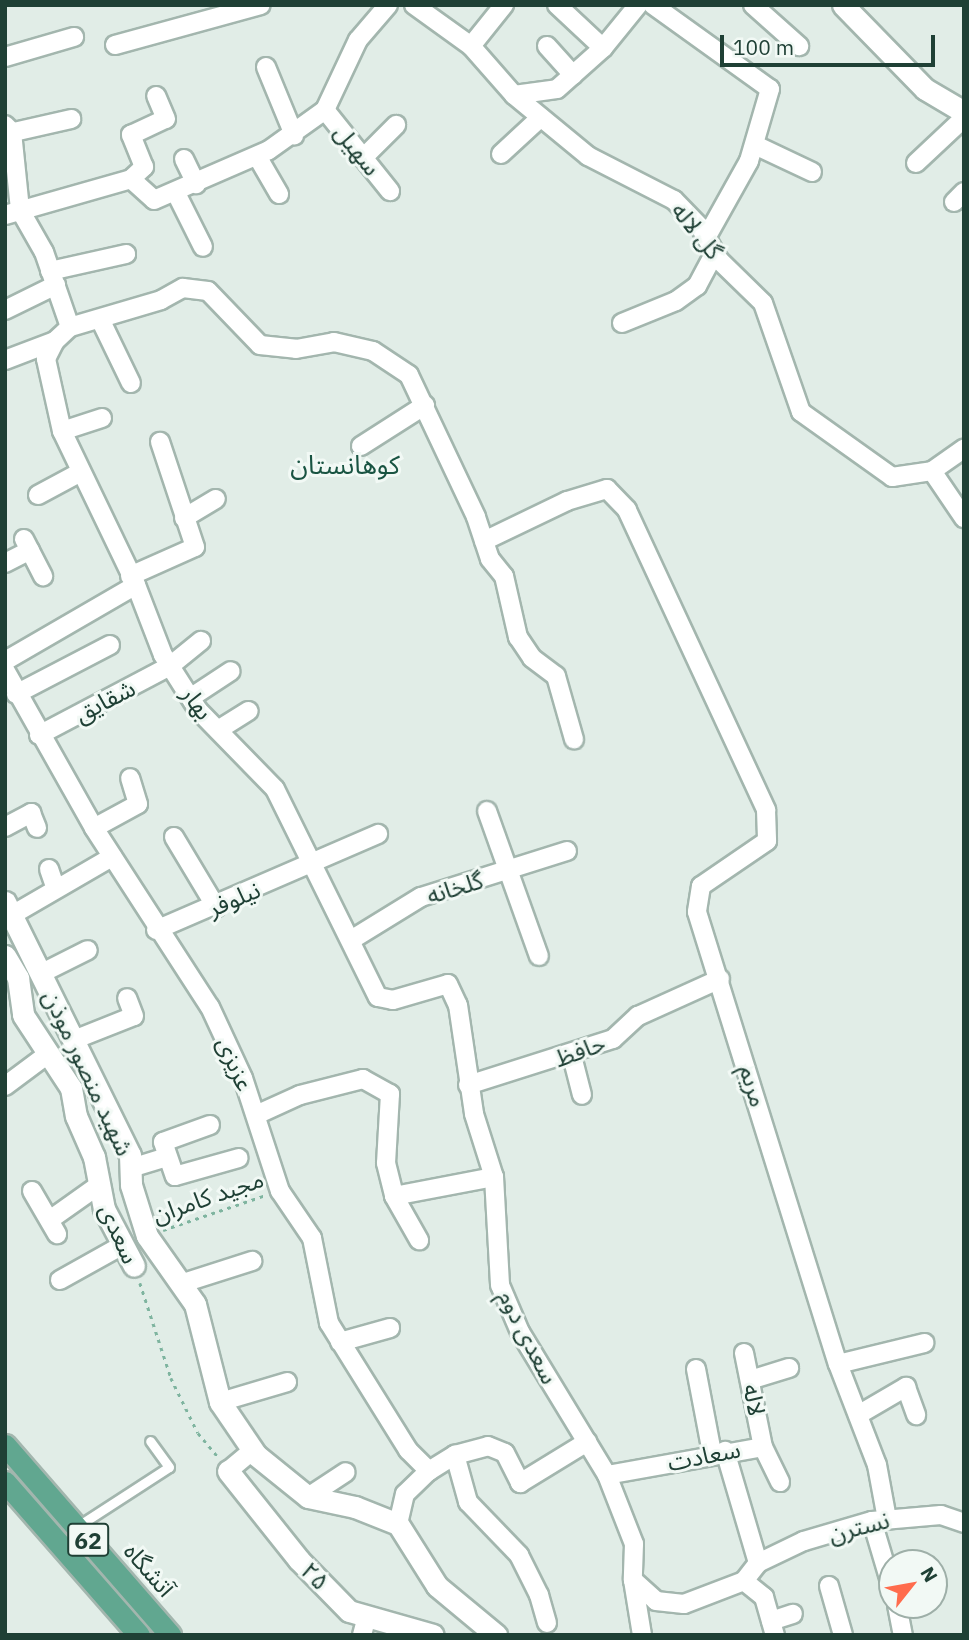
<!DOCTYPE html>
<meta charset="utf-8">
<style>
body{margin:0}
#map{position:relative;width:969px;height:1640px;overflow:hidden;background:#e1ede7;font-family:"IBM Plex Sans","Noto Sans Arabic",sans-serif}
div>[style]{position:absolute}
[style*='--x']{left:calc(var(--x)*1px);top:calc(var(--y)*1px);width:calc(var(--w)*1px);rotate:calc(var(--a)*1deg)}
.path>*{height:2.5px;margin-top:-1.25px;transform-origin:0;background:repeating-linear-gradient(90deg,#7eb49f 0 3.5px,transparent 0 8.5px)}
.roads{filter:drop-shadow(2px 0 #a3b6ae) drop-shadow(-2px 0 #a3b6ae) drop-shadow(0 2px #a3b6ae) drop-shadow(0 -2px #a3b6ae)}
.service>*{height:9px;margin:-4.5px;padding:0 4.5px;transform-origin:4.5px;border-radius:4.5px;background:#fff}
.minor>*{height:18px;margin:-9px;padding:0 9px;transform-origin:9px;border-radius:9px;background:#fff}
.tertiary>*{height:21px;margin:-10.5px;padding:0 10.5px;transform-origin:10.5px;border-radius:10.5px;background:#fff}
.primary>*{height:21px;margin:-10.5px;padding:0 10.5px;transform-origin:10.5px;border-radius:10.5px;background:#61a790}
span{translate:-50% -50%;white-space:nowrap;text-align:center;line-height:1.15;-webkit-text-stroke:6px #f2f9f5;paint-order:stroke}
.shield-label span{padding:2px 5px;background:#f2f9f5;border:2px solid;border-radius:5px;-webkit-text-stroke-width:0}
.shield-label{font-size:23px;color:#1f4035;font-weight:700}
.street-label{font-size:24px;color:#1f4035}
.neighbourhood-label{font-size:26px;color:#195442}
.frame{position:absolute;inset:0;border:7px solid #1f4035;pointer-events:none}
.north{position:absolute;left:878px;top:1549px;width:70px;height:70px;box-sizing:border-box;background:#f2f9f5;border:2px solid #9eafa8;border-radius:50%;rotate:59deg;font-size:19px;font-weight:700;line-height:28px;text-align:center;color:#1f4035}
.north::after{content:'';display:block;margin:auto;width:24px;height:32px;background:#ff6c4d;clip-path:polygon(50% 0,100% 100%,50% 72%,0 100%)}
.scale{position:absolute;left:720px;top:35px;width:215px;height:32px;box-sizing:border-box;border:4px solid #1f4035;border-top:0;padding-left:9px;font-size:21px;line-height:24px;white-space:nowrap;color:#1f4035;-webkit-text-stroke:5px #f2f9f5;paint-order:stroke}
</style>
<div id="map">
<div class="path">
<div style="--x:163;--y:1230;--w:109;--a:-18.8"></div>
<div style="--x:140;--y:1283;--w:100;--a:71.9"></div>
<div style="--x:171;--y:1378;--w:61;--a:63.9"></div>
<div style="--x:198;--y:1433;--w:31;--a:50"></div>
</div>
<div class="roads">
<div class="service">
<div style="--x:78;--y:1526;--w:108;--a:-33"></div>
<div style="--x:169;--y:1467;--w:32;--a:-126"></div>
</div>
<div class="minor">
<div style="--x:414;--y:5;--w:70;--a:35.7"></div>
<div style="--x:471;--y:46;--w:65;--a:48.7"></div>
<div style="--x:514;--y:95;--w:96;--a:39.5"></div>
<div style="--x:588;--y:156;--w:97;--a:27.1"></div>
<div style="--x:674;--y:200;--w:37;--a:46"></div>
<div style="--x:700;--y:227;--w:39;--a:60"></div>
<div style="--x:720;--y:261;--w:60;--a:44.3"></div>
<div style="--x:763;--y:303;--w:115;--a:70.8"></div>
<div style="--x:801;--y:412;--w:112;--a:35.5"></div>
<div style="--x:892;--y:477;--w:40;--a:-8.5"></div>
<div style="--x:932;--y:471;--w:39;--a:-35"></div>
<div style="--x:557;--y:5;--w:63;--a:43.1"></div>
<div style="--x:653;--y:5;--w:144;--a:35.7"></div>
<div style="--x:770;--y:89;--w:75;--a:106.3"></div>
<div style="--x:749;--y:161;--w:88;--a:119.2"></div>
<div style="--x:753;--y:5;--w:62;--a:41.7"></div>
<div style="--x:115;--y:45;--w:151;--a:-15.3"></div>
<div style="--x:471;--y:46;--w:53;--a:-51.2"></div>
<div style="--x:547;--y:46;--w:39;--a:48"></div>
<div style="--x:5;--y:57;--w:72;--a:-16.2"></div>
<div style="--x:266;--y:67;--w:74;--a:67.6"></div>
<div style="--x:514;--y:95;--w:43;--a:-7.9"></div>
<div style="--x:557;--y:89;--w:62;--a:-41.7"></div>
<div style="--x:603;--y:48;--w:55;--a:-50.9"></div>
<div style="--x:325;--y:110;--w:104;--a:51.3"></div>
<div style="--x:5;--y:125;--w:10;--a:45"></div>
<div style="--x:12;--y:132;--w:78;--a:84.1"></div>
<div style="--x:20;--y:210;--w:48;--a:60.3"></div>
<div style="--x:44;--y:252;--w:79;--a:70.9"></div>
<div style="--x:70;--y:327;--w:21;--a:137"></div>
<div style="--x:55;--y:341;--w:20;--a:117"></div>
<div style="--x:46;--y:359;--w:74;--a:77.5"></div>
<div style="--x:62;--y:431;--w:171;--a:64.3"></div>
<div style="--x:136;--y:585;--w:75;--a:68.9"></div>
<div style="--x:163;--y:655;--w:65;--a:57.5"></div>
<div style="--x:198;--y:710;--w:110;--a:45.7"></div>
<div style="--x:275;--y:789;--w:232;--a:63.7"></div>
<div style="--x:378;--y:997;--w:15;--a:11"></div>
<div style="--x:393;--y:1000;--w:57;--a:-16.2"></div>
<div style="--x:448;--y:984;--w:23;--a:65"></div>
<div style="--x:458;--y:1005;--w:110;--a:81.6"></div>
<div style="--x:474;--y:1114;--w:66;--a:72.4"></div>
<div style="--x:494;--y:1177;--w:108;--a:86.8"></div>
<div style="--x:500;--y:1285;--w:51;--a:66.9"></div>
<div style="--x:520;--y:1332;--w:167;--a:58.7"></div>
<div style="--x:607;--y:1475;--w:74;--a:68.6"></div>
<div style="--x:634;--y:1544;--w:36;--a:92"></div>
<div style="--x:633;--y:1580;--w:56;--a:80.7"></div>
<div style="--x:5;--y:134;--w:68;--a:-12.8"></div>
<div style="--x:755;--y:145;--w:63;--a:25.3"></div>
<div style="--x:501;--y:154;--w:54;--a:-42.8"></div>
<div style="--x:257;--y:156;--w:44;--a:59.9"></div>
<div style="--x:363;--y:158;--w:47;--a:-45"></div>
<div style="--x:184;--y:159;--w:28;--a:64"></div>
<div style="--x:916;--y:163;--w:66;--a:-43.2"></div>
<div style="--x:131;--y:179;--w:18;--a:-43"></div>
<div style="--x:144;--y:167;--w:35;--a:-112"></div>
<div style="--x:131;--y:135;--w:38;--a:-25"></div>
<div style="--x:166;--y:119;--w:25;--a:-113"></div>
<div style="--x:176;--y:193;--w:60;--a:63.4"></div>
<div style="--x:954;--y:202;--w:14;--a:-45"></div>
<div style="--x:5;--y:215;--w:131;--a:-15.9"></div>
<div style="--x:131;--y:179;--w:31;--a:42"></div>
<div style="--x:154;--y:200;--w:125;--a:-23.5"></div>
<div style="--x:269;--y:150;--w:69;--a:-35.5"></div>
<div style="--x:325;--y:110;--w:77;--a:-64.8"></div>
<div style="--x:358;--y:40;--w:46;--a:-49.4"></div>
<div style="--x:50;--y:271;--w:78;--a:-12.6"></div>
<div style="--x:5;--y:310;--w:57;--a:-26.1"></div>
<div style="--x:100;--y:319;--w:71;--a:64.2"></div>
<div style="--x:622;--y:323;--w:58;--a:-22.2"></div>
<div style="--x:676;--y:301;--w:26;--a:-36"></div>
<div style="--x:697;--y:286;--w:38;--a:-62"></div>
<div style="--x:70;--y:327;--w:95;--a:-16.5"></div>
<div style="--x:161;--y:300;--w:25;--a:-29"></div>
<div style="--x:183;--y:288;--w:25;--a:7"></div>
<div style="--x:208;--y:291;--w:75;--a:46.1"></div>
<div style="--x:260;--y:345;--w:36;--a:6"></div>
<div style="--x:296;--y:349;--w:39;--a:-10"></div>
<div style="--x:334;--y:342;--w:40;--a:13"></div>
<div style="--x:373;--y:351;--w:43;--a:33.7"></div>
<div style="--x:409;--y:375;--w:157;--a:64.7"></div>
<div style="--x:476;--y:517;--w:44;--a:71.6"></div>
<div style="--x:490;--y:559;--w:22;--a:51"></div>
<div style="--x:504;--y:576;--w:63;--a:77.1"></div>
<div style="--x:518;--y:637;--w:25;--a:56"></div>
<div style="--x:532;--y:658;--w:30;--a:37"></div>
<div style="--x:556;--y:676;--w:66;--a:74.1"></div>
<div style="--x:5;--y:360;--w:53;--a:-20.8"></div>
<div style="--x:62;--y:431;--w:42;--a:-18"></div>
<div style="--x:361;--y:446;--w:76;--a:-32.6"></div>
<div style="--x:932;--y:471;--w:57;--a:55.8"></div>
<div style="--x:38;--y:495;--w:47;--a:-28.2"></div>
<div style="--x:184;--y:518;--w:37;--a:-31"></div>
<div style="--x:24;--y:539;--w:42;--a:62.8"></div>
<div style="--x:484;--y:541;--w:92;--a:-25.7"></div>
<div style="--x:567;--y:501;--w:42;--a:-16.7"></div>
<div style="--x:607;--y:489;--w:29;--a:46"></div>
<div style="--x:627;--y:510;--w:331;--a:65.1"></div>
<div style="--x:766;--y:810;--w:31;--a:88"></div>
<div style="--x:767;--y:841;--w:80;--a:145.7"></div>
<div style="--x:701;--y:886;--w:26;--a:99"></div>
<div style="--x:697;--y:912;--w:473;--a:72.7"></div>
<div style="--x:838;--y:1364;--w:108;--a:68.9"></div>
<div style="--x:877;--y:1465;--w:55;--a:79.5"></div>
<div style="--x:5;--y:563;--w:28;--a:-27"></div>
<div style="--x:130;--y:576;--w:71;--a:-24"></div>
<div style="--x:195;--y:547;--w:111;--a:-108.4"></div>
<div style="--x:5;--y:661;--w:151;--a:-30.1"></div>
<div style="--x:5;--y:670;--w:181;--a:60.6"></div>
<div style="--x:94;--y:828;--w:213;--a:57.1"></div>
<div style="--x:210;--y:1007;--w:78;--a:65.1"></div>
<div style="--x:243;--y:1078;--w:119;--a:71.9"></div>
<div style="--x:280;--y:1191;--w:57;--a:55.8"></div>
<div style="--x:312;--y:1238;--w:87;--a:78.7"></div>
<div style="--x:329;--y:1323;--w:150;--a:58.1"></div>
<div style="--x:408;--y:1450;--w:30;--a:45"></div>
<div style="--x:16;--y:694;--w:106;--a:-27.5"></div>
<div style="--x:193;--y:696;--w:45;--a:-33.3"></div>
<div style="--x:218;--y:730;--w:36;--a:-32"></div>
<div style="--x:39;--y:735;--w:148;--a:-27.8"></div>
<div style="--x:170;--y:666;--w:40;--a:-39"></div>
<div style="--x:487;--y:811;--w:154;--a:70.3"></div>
<div style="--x:5;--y:827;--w:30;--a:-28"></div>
<div style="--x:31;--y:813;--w:16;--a:68"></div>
<div style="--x:94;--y:828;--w:50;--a:-28.6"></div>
<div style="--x:138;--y:804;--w:27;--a:-107"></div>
<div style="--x:174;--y:837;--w:82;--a:59"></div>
<div style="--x:49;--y:869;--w:21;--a:71"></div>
<div style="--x:12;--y:915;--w:116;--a:-30.1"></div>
<div style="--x:156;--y:930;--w:242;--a:-23.4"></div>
<div style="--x:351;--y:940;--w:82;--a:-31.6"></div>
<div style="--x:421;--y:897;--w:153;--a:-17.5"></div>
<div style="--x:42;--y:973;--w:51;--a:-26.6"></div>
<div style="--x:76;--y:1039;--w:62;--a:-21.6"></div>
<div style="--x:134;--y:1016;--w:19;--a:-111"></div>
<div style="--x:572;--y:1056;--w:40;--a:75.6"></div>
<div style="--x:468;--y:1085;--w:152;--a:-17.6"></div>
<div style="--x:613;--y:1039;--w:34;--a:-43"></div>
<div style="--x:638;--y:1016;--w:90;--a:-24.3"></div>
<div style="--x:5;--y:1086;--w:54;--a:-36.7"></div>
<div style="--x:256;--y:1115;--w:48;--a:-24.4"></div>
<div style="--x:300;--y:1095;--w:65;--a:-14.3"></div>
<div style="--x:363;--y:1079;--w:31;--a:29"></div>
<div style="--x:390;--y:1094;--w:69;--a:93.3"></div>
<div style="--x:386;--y:1163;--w:34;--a:76"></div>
<div style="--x:394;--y:1196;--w:102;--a:-10.8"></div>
<div style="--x:210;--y:1125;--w:50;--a:160.1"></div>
<div style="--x:163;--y:1142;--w:36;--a:71"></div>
<div style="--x:175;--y:1176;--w:66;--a:-15.7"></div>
<div style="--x:131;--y:1168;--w:37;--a:-17"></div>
<div style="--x:32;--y:1191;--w:50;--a:59.8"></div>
<div style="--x:394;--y:1196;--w:51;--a:60.4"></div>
<div style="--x:51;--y:1219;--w:59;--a:-35.3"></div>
<div style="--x:60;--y:1280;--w:72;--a:-29.1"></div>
<div style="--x:180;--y:1284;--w:76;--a:-17.7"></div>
<div style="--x:340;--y:1342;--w:52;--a:-15.6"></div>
<div style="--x:744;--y:1353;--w:96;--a:78.6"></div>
<div style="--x:838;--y:1364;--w:89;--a:-13.7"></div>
<div style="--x:696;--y:1369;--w:86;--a:79.2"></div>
<div style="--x:750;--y:1380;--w:41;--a:-17.1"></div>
<div style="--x:220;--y:1402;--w:70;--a:-16.6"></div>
<div style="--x:858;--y:1415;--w:56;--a:-30.3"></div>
<div style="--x:906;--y:1387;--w:30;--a:70"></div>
<div style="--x:455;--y:1455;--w:49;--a:74.5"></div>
<div style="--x:468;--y:1502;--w:74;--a:46.1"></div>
<div style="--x:519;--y:1555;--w:45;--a:63.4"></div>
<div style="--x:539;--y:1595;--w:29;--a:74"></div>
<div style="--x:228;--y:1471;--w:31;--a:-40"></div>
<div style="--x:607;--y:1475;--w:158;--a:-10.2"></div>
<div style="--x:763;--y:1447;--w:39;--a:64"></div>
<div style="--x:308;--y:1497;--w:45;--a:-33.3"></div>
<div style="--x:872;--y:1521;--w:70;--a:73.4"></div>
<div style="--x:398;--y:1524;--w:31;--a:-77"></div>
<div style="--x:405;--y:1494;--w:33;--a:-44"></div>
<div style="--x:429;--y:1471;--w:31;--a:-32"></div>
<div style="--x:455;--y:1455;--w:34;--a:-15"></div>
<div style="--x:488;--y:1446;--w:18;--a:22"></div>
<div style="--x:505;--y:1453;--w:34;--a:63"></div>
<div style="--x:520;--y:1483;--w:79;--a:-31.5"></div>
<div style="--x:758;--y:1563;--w:51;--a:-25.6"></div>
<div style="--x:804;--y:1541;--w:71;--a:-16.4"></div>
<div style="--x:872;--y:1521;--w:69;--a:-5"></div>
<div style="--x:941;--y:1515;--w:24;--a:19"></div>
<div style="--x:633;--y:1580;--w:31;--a:42"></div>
<div style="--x:656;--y:1601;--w:28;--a:6"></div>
<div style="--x:684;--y:1604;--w:64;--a:-21"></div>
<div style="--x:744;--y:1581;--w:23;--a:-52"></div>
<div style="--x:758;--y:1563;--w:117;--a:-106.4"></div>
<div style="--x:744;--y:1581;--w:26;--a:39"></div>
<div style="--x:764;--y:1597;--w:40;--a:74"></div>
<div style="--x:829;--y:1586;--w:51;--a:74.1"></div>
<div style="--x:897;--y:1605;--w:31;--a:79"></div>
<div style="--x:771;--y:1621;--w:23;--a:-18"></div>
<div style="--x:362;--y:1635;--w:20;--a:-75"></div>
</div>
<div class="tertiary">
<div style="--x:843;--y:5;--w:117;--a:45.7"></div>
<div style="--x:925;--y:89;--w:45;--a:30.5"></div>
<div style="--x:5;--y:902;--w:282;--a:63.7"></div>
<div style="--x:130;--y:1155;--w:30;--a:88"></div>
<div style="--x:131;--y:1185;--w:53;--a:72.6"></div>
<div style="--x:147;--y:1236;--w:83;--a:54.8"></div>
<div style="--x:195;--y:1304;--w:101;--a:75.7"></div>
<div style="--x:220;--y:1402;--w:64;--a:55.8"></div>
<div style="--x:256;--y:1455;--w:67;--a:38.9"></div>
<div style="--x:308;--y:1497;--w:48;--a:12"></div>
<div style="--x:355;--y:1507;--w:46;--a:21.6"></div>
<div style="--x:398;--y:1524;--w:73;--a:57.8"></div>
<div style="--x:437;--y:1586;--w:77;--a:39.7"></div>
<div style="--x:5;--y:956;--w:26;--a:59"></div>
<div style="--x:18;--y:978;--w:37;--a:82"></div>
<div style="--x:23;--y:1015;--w:87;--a:56.7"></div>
<div style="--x:71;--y:1088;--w:28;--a:80"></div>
<div style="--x:76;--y:1116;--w:45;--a:66.3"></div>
<div style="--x:94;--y:1157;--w:53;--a:79.1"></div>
<div style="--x:104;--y:1209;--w:64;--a:62.2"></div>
<div style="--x:228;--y:1471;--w:114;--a:51.4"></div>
<div style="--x:299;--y:1560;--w:71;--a:45.6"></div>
<div style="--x:349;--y:1611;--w:87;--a:15.9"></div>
</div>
<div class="primary">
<div style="--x:5;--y:1445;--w:252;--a:49"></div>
<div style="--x:5;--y:1482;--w:203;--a:48.8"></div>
</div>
</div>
<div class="shield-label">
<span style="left:88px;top:1540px">62</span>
</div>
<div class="street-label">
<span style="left:357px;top:150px;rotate:51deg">سهیل</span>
<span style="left:697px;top:231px;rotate:51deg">گل لاله</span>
<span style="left:105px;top:701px;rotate:-27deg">شقایق</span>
<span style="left:197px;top:703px;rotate:54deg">بهار</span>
<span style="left:455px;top:888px;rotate:-17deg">گلخانه</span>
<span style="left:234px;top:899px;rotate:-23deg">نیلوفر</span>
<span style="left:580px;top:1051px;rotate:-20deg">حافظ</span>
<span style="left:235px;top:1064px;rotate:67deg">عزیزی</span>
<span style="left:88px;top:1073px;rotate:65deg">شهید منصور موذن</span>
<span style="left:753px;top:1086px;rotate:73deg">مریم</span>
<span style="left:208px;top:1197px;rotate:-19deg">مجید کامران</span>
<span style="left:119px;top:1234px;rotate:66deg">سعدی</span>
<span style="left:528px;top:1337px;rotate:63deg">سعدی دوم</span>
<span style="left:754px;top:1400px;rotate:79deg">لاله</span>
<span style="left:704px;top:1456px;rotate:-11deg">سعادت</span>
<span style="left:859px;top:1527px;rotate:-14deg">نسترن</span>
<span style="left:149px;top:1570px;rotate:49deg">آتشگاه</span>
<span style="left:315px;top:1576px;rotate:46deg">۲۵</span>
</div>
<div class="neighbourhood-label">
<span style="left:345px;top:465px">کوهانستان</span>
</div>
<div class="frame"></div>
<div class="north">N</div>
<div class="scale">100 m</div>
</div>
